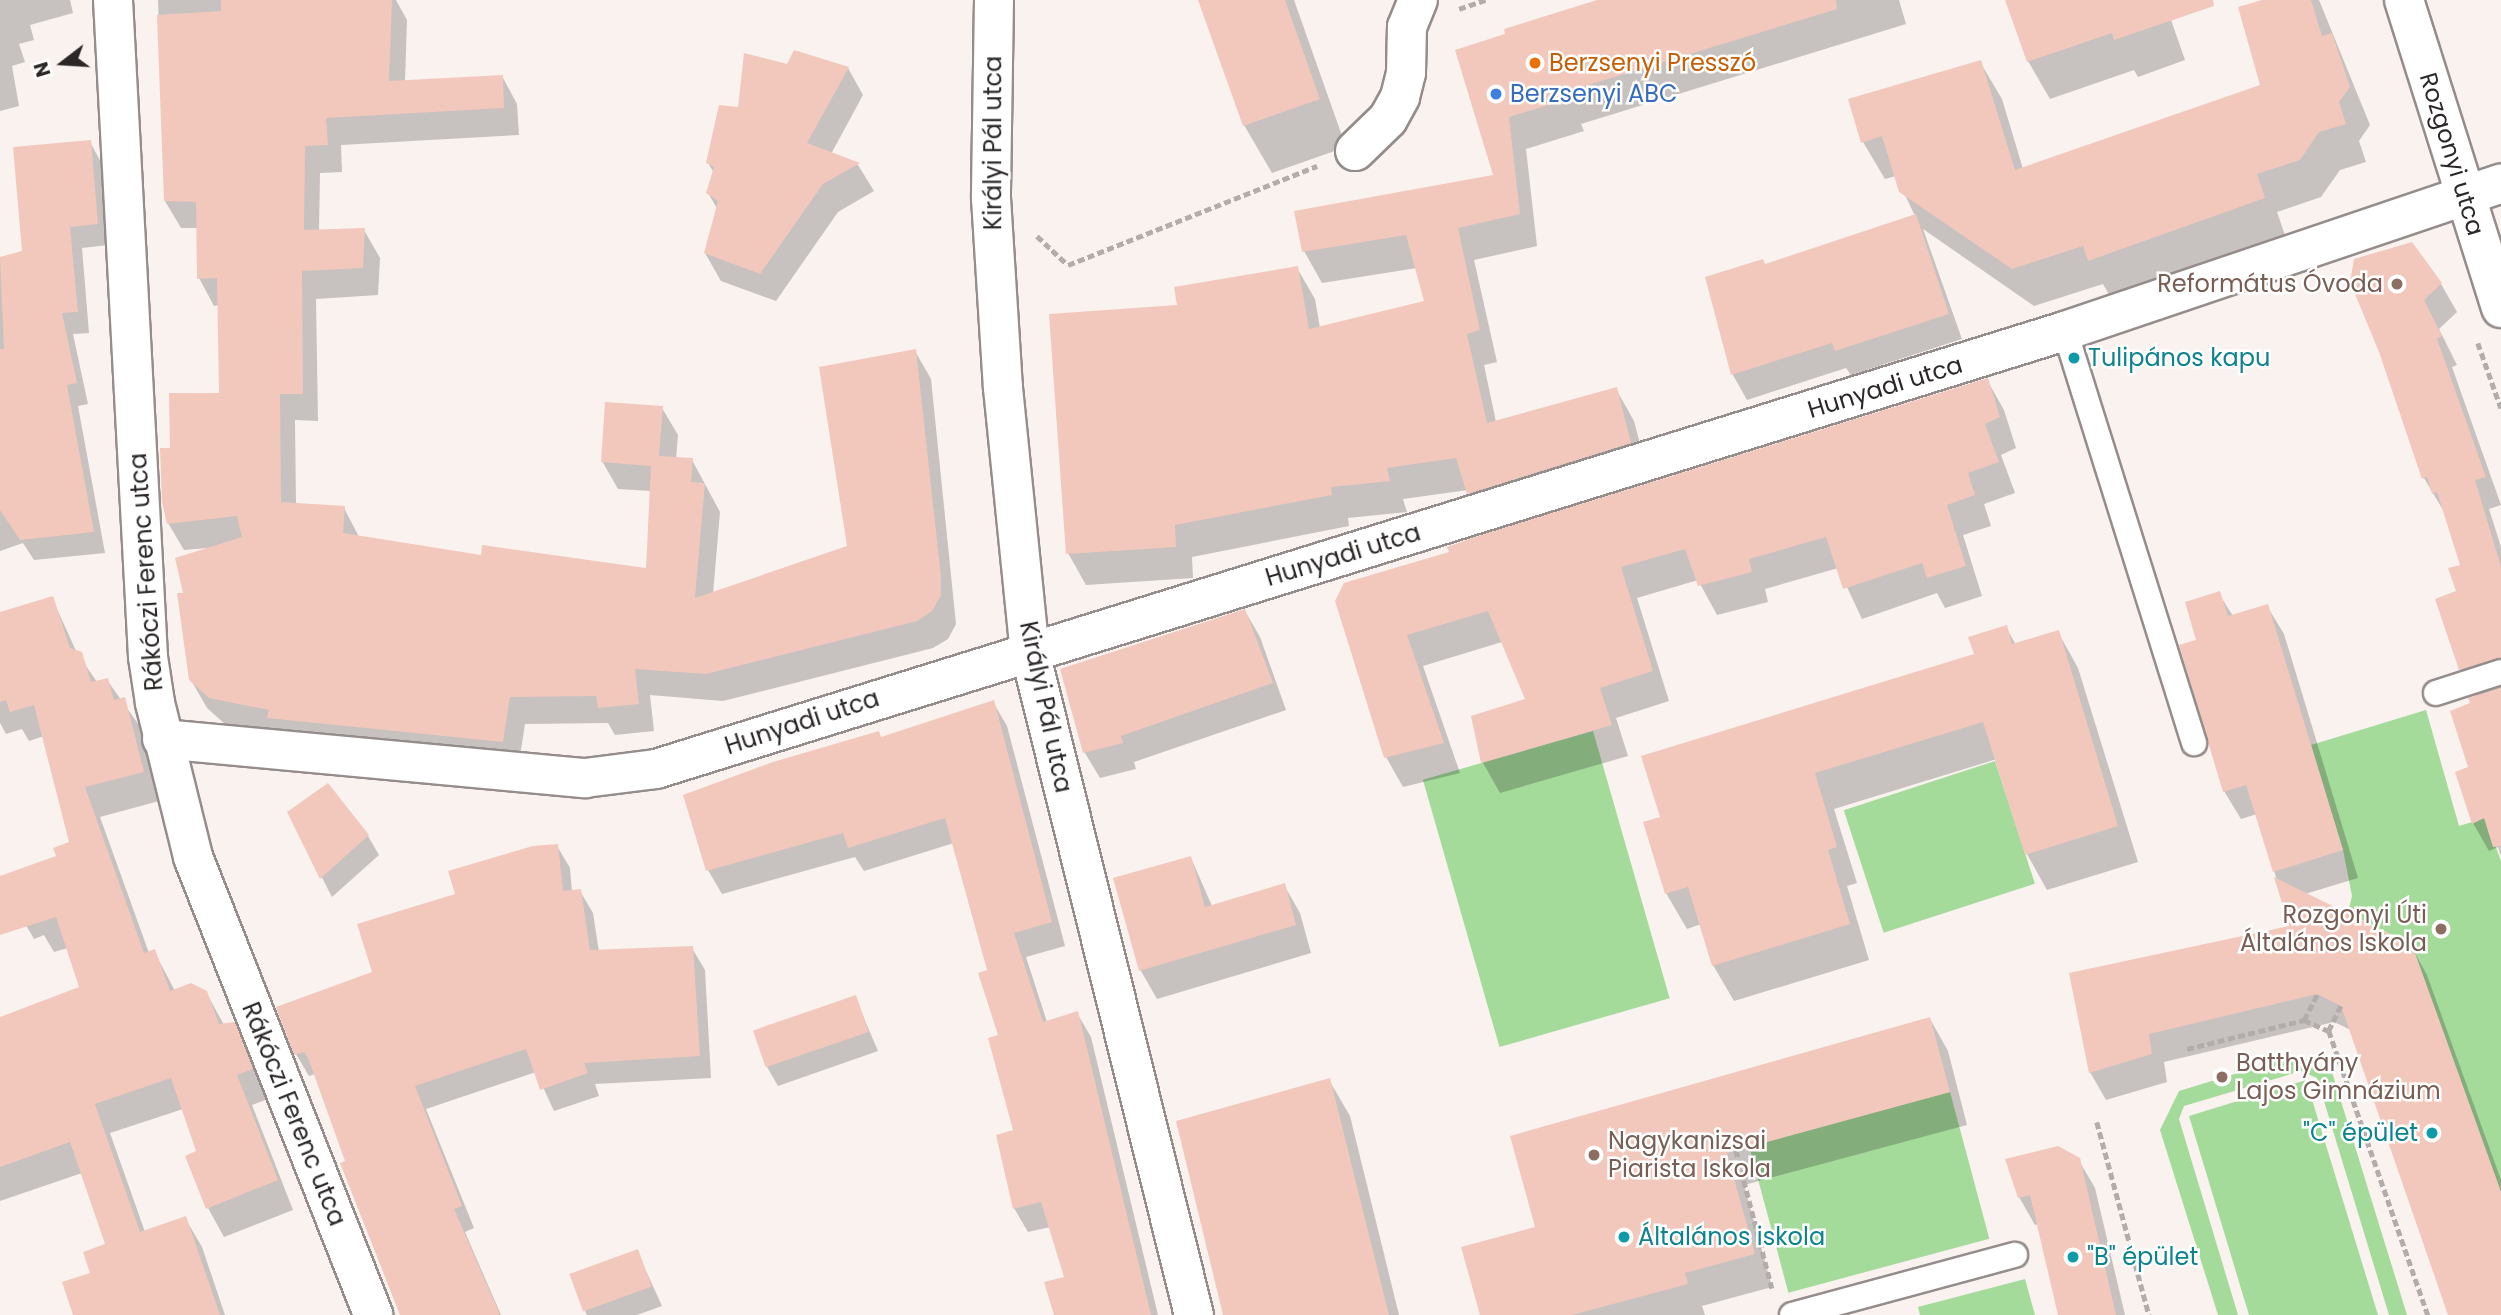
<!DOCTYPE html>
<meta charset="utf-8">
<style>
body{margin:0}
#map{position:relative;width:2501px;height:1315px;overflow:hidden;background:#f9f2ef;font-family:Poppins,sans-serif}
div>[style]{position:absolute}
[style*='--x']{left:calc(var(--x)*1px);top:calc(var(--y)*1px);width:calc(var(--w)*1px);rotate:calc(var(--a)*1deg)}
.green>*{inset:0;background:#a4da9a;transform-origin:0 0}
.shadow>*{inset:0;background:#0003}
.building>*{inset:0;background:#f2c8bc;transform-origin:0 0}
.path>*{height:4.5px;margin-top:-2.25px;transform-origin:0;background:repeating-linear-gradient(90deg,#b2acaa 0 7px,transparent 0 10.5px)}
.roads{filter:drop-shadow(2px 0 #948d8b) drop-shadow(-2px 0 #948d8b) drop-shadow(0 2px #948d8b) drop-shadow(0 -2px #948d8b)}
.service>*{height:24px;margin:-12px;padding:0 12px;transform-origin:12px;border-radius:12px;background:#fff}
.minor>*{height:38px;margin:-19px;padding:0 19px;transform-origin:19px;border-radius:19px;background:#fff}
.dots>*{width:19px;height:19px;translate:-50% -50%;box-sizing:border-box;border:4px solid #fff;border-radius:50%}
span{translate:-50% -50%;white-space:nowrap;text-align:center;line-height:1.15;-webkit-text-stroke:5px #fff;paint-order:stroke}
.food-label{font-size:24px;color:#c56008}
.left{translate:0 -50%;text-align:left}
.shop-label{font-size:24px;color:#366cbe}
.street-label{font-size:24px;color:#2a2726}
.education-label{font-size:24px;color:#785e54}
.right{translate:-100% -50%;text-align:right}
.culture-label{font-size:24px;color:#0d838f}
.north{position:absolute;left:28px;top:28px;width:70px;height:70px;-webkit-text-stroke:5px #fff;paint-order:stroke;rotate:253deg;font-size:19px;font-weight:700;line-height:28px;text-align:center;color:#2a2726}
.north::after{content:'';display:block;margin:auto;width:24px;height:32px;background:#2a2726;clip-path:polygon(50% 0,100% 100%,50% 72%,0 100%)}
</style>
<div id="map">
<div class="green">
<div style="clip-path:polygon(2426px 710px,2459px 826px,2485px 818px,2501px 861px,2501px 1192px,2412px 945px,2348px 913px,2352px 896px,2343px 850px,2311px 745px)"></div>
<div style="left:1593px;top:731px;width:278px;height:177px;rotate:74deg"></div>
<div style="left:1995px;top:761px;width:129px;height:159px;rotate:72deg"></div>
<div style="clip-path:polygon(2297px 1055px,2332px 1072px,2407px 1315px,2389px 1315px,2317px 1078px,2301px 1071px,2184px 1106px,2179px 1119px,2238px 1315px,2218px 1315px,2160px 1130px,2179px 1091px)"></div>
<div style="clip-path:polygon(2306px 1080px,2378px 1315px,2249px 1315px,2189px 1116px)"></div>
<div style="left:1950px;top:1092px;width:152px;height:208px;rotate:75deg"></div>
<div style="clip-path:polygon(2025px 1279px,2035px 1315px,1920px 1315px,1918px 1307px)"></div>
</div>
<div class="shadow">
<div style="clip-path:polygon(0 0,70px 0,73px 13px,30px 25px,34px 40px,19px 44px,25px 62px,12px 66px,19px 106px,0 111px)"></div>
<div style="clip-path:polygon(158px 0,396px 0,407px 20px,405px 82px,502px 76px,517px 104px,519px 135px,341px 145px,342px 172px,320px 173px,319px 231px,364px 230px,380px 258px,378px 295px,316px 299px,318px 421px,295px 420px,296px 504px,344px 508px,359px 537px,483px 557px,648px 570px,651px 491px,618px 489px,602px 461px,662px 408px,678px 435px,676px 459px,692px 460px,720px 512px,713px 594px,849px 547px,915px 351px,931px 379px,956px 624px,948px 639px,933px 648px,723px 701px,650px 695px,654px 731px,615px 735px,608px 723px,525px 724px,518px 769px,226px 725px,207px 708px,191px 680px,185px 594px,207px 548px,184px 550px,168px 523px,221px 395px,219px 305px,214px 306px,199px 278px,198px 228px,181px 228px,165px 201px)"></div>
<div style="clip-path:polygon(1201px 0,1294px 0,1346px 147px,1272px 173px,1244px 125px)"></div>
<div style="clip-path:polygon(1603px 0,1899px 0,1906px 24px,1581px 124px,1584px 131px,1526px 149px,1537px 246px,1474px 260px,1497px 362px,1484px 365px,1496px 422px,1616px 389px,1634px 421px,1648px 475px,1487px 525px,1468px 490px,1403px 499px,1407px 512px,1348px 518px,1349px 526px,1192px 557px,1193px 578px,1086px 585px,1068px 553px,1180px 307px,1297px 268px,1315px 299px,1320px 328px,1426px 303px,1417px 268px,1322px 283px,1304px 251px,1495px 176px,1457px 51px)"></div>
<div style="clip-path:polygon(2007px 0,2164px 0,2185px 60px,2138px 77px,2134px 70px,2050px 99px,2028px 61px)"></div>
<div style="clip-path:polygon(2268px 0,2319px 0,2370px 125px,2359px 141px,2366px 162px,2340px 170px,2321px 197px,2277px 212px,2285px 235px,2111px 298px,2103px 284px,2034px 306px,1923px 229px,1962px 339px,1851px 375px,1846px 368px,1747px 400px,1733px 375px,1707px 278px,1765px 266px,1915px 216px,1896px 176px,1885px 179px,1863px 142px,1980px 62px,2002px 99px,2023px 169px,2263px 87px)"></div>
<div style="clip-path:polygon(788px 66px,848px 68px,863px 95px,831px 154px,858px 165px,874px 191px,838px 212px,776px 301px,721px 281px,705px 253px,718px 210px,708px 193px,714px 173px,708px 163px,740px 109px)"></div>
<div style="clip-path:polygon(90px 142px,102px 164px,109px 245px,82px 248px,89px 333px,73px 334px,88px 404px,78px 406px,105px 553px,34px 560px,23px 543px,0 551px,0 258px,24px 252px)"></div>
<div style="clip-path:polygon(2352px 282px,2441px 284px,2457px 312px,2439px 329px,2457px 365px,2452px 367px,2501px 505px,2489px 509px,2501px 547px,2501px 856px,2498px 847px,2489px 851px,2473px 823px,2470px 768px,2477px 697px,2461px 669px,2458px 592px,2462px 566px,2446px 515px,2424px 478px,2381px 351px)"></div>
<div style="clip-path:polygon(1987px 380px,2004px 410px,2016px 448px,2001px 455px,2015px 493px,1984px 504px,1991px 526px,1963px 535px,1982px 596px,1945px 608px,1937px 593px,1862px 619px,1838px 568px,1765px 589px,1768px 602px,1717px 615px,1698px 580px,1637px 598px,1669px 701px,1616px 718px,1628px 756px,1500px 793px,1483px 763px,1473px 717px,1527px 700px,1502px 642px,1423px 666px,1460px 773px,1403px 787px,1386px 757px,1337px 601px,1451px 553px)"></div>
<div style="clip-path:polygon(2219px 594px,2233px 616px,2267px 606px,2284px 634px,2358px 878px,2305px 894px,2411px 946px,2427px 975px,2501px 1180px,2501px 1315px,2450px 1315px,2351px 1030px,2334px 1022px,2164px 1062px,2167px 1082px,2106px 1100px,2090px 1072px,2291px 927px,2257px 814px,2241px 819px,2224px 791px,2199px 641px)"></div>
<div style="clip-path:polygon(52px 598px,77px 653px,97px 682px,107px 680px,141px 728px,159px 801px,100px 817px,149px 953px,154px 951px,175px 991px,206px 992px,224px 1025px,234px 1024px,268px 1099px,252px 1105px,293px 1210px,224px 1237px,208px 1208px,199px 1152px,183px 1109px,110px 1133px,145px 1232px,185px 1218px,202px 1247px,225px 1315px,75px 1315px,108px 1245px,82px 1173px,0 1201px,0 1019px,81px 988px,68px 948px,54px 952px,44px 935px,34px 939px,17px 910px,71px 844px,44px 736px,29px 741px,22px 729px,6px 734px,0 723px,0 615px)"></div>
<div style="clip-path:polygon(1245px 611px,1260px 637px,1286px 710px,1134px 762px,1136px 769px,1100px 778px,1085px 753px,1062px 670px)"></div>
<div style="clip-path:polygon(2006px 627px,2016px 645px,2058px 632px,2078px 668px,2138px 862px,2047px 890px,2027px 854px,1997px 759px,1834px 809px,1857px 883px,1847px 886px,1869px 960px,1734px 1001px,1713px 965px,1701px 924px,1687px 929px,1666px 893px,1662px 818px,1976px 656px)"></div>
<div style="clip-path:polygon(993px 702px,1007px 726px,1065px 946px,1026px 957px,1047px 1022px,1077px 1013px,1091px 1037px,1158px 1315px,1056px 1315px,1066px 1278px,1050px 1227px,1028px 1232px,1014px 1208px,1016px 1131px,989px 971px,954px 843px,864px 871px,855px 857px,722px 894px,708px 870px,881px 738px)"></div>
<div style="clip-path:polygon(289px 813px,368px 836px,379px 855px,332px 897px)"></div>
<div style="clip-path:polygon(557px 846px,570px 868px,572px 892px,580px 891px,593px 913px,599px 952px,692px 948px,705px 970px,711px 1078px,595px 1084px,599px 1096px,554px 1111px,536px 1072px,426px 1109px,474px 1228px,465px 1232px,501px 1315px,402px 1315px,315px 1074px,309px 1076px,296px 1054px,278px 1008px,374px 973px,457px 895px)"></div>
<div style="clip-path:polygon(1191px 858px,1212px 906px,1284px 885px,1300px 913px,1311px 953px,1157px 999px,1141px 971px,1115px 879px)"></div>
<div style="clip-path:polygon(855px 997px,878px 1051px,778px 1086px,767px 1067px)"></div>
<div style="clip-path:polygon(1930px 1019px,1948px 1051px,1967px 1125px,1744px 1185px,1772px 1287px,1702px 1306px,1705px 1315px,1481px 1315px,1538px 1228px)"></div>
<div style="clip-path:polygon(1329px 1080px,1350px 1116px,1399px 1315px,1225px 1315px)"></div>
<div style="clip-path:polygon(2078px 1159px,2095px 1188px,2125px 1315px,2060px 1315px,2039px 1224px,2035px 1225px,2019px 1197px)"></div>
<div style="clip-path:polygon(637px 1251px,662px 1306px,637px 1315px,587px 1315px,585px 1311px)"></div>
</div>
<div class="building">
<div style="clip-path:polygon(221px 0,392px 0,389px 81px,503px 75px,504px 108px,326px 118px,328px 145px,305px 146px,304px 230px,365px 228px,363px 268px,302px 271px,303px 394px,280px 394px,281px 502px,345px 506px,343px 533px,481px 555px,482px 545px,646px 568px,651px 466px,601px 462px,605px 402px,663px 406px,659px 456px,693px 458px,691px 482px,705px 483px,695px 598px,847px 546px,819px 367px,916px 349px,941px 577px,941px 595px,932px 611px,917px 621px,706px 674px,635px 669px,639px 704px,598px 708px,596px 696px,510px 697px,503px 742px,267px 718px,269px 710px,209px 698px,189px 680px,177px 593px,183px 593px,175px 558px,242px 537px,237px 516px,167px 524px,162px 502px,160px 448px,170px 448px,169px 393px,219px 393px,217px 278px,197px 279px,196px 202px,164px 201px,157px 15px,221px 11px)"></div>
<div style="clip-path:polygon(1198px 0,1285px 0,1320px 99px,1243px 126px)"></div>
<div style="clip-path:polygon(1597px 0,1836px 0,1837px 9px,1565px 92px,1568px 99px,1509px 117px,1520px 214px,1458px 228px,1480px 330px,1467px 334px,1487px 423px,1617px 387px,1631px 443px,1467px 494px,1456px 458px,1387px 468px,1390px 481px,1331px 487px,1332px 495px,1175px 525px,1176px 547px,1066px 554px,1049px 314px,1177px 305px,1174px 287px,1298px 266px,1309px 329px,1424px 301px,1406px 235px,1302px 252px,1294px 211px,1493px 175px,1455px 50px,1505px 34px,1504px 29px)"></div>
<div style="clip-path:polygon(2005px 0,2213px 0,2214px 6px,2114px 40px,2112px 33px,2027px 62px)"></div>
<div style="clip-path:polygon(2262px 0,2311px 0,2322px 36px,2332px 33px,2350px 87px,2339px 102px,2346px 124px,2319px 132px,2300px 160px,2257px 174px,2265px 198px,2088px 261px,2083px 246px,2012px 269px,1899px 192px,1882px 136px,1861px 143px,1848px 99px,1981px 60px,2015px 170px,2260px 85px,2238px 7px)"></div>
<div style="clip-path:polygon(794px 50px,849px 67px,807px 143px,860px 163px,823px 184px,760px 274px,704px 253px,718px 201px,706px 193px,714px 167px,706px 163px,719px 105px,738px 107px,744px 53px,787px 64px)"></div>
<div style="clip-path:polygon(91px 140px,98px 224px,70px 227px,78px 312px,62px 313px,77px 383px,67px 385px,94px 532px,20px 540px,0 510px,0 349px,4px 349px,0 257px,22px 251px,13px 147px)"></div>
<div style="clip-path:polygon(1916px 214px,1949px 314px,1835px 351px,1832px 343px,1731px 375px,1705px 277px,1763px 259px,1765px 264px)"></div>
<div style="clip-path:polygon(2412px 242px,2442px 283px,2424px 300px,2442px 336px,2437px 339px,2486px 477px,2475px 480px,2501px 567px,2501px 658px,2459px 670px,2435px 599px,2456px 591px,2448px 568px,2460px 565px,2437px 492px,2432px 494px,2427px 477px,2422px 479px,2379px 352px,2350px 282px,2354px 259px)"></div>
<div style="clip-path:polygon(1988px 378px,2000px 417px,1985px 424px,1999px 462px,1968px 473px,1975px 495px,1947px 505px,1966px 566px,1927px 578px,1922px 563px,1843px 589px,1826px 537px,1749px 559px,1752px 572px,1698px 586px,1685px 549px,1621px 567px,1653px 671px,1600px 688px,1612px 725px,1481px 763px,1471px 716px,1525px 699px,1488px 611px,1407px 635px,1444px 743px,1384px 758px,1335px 601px,1344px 583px,1449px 552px,1447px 547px,1481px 535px)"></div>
<div style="clip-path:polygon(2220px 591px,2228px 616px,2268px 604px,2343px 850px,2273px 872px,2246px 785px,2223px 792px,2179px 645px,2196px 640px,2185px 602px)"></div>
<div style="clip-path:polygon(53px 596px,70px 648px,82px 652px,91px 682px,108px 678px,114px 700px,125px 697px,144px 772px,85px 787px,144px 953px,155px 949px,170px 991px,191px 983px,207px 991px,219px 1024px,235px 1022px,253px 1069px,237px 1075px,278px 1180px,206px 1209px,185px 1156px,196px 1151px,171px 1078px,95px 1104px,140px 1232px,186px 1216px,220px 1315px,73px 1315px,62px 1282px,90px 1273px,83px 1252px,105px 1244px,70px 1142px,0 1167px,0 1017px,79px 987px,56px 917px,0 935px,0 876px,56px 856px,53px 848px,69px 842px,34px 705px,10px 712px,6px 700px,0 702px,0 612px)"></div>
<div style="clip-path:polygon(1245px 609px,1273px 683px,1121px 736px,1123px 743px,1083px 753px,1060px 669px)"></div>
<div style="clip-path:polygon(2007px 625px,2012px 644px,2059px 630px,2118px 826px,2025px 855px,1983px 722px,1815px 773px,1837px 847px,1828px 850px,1850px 924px,1712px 966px,1688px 887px,1665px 894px,1643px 822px,1660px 817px,1641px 756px,1974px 654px,1968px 637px)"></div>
<div style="clip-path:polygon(2501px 688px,2501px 846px,2493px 847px,2484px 818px,2472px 824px,2455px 772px,2468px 767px,2450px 711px,2470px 703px,2468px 698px)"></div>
<div style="clip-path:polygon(994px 700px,1052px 922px,1014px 933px,1043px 1022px,1078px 1011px,1151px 1315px,1054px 1315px,1044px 1282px,1064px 1277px,1041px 1202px,1013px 1209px,996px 1135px,1013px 1130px,988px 1038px,998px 1035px,978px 973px,987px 970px,945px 818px,848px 848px,843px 833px,706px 871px,683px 795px,773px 762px,879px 731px,881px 737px)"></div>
<div style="clip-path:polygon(328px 783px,369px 835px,320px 879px,287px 812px)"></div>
<div style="clip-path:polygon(558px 844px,563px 891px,581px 889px,590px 950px,693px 946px,700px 1056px,584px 1063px,588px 1073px,540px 1090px,526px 1049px,415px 1086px,462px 1206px,454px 1209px,500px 1315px,400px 1315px,340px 1163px,345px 1161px,308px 1058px,304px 1052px,294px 1055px,276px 1007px,372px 972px,357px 924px,455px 894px,448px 871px,533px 846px)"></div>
<div style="clip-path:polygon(1191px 856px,1205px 907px,1285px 883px,1296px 925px,1139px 971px,1113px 878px)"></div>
<div style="clip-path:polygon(2274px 877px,2412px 945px,2501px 1192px,2501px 1315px,2448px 1315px,2341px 1006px,2317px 994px,2149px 1034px,2152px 1054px,2089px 1073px,2069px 973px,2289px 926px)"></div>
<div style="left:856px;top:995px;width:39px;height:109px;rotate:71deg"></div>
<div style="clip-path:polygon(1930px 1017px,1950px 1092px,1727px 1153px,1755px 1254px,1685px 1273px,1688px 1284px,1572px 1315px,1480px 1315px,1461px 1247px,1535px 1227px,1510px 1136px)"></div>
<div style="clip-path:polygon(1330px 1078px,1389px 1315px,1223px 1315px,1176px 1121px)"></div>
<div style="clip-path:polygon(2058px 1146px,2080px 1158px,2116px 1315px,2058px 1315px,2030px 1195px,2018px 1198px,2005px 1159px)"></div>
<div style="left:638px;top:1249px;width:40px;height:73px;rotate:70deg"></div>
</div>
<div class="path">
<div style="--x:1459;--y:9;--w:28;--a:-19"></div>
<div style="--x:1037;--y:236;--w:42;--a:43.1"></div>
<div style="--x:1068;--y:265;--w:268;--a:-21.7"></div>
<div style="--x:2478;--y:343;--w:69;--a:70.5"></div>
<div style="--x:2341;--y:1006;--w:28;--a:116"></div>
<div style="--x:2329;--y:1031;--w:301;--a:70.8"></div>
<div style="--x:2304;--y:1020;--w:29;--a:-63"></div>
<div style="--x:2187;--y:1049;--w:121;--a:-13.9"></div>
<div style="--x:2304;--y:1020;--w:27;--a:24"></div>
<div style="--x:2097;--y:1122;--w:200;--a:74.9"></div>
<div style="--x:1736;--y:1150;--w:143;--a:75.4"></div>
</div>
<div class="roads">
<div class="service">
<div style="--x:2065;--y:331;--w:432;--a:72.6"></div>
<div style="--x:2436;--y:693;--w:68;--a:-17.9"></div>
<div style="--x:1792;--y:1315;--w:231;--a:-15.1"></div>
</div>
<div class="minor">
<div style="--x:113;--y:0;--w:658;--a:86.95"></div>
<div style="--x:148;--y:657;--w:47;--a:81.3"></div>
<div style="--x:155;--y:703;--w:159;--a:76.1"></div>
<div style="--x:193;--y:857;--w:492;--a:68.5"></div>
<div style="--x:994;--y:0;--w:198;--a:90.9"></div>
<div style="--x:991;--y:198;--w:190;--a:86.4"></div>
<div style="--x:1003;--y:388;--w:265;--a:84.2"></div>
<div style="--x:1030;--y:652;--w:683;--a:76.11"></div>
<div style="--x:2404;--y:0;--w:323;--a:72.5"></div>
<div style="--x:1355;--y:151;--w:46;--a:-44.1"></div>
<div style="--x:1388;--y:119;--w:25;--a:-61"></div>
<div style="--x:1400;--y:97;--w:25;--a:-76"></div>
<div style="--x:1406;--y:73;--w:46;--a:-88.8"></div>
<div style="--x:1407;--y:27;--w:29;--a:-68"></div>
<div style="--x:162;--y:739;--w:425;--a:5.3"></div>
<div style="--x:585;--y:778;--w:72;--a:-7.2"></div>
<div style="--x:656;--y:769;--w:1476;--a:-17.27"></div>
<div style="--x:2065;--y:331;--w:460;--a:-18.7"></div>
</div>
</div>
<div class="dots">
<div style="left:1535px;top:63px;background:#e8710a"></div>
<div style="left:1496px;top:94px;background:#3f7fe0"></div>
<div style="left:2397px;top:284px;background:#8d6e63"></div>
<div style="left:2074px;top:358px;background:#0f9aa8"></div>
<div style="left:2441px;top:929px;background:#8d6e63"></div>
<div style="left:2222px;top:1077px;background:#8d6e63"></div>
<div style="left:2432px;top:1133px;background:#0f9aa8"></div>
<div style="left:1594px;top:1155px;background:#8d6e63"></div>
<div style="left:1624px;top:1237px;background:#0f9aa8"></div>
<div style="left:2073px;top:1257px;background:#0f9aa8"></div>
</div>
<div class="food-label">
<span class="left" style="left:1549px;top:63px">Berzsenyi Presszó</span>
</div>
<div class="shop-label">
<span class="left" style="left:1510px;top:94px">Berzsenyi ABC</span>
</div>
<div class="street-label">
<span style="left:993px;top:143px;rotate:-90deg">Királyi Pál utca</span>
<span style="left:2452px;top:154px;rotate:73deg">Rozgonyi utca</span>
<span style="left:1885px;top:387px;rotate:-17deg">Hunyadi utca</span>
<span style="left:1343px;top:555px;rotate:-17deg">Hunyadi utca</span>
<span style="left:146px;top:572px;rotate:-94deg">Rákóczi Ferenc utca</span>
<span style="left:1046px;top:707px;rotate:78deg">Királyi Pál utca</span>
<span style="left:802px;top:722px;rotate:-18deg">Hunyadi utca</span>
<span style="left:294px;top:1114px;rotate:68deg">Rákóczi Ferenc utca</span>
</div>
<div class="education-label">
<span class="right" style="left:2383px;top:284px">Református Óvoda</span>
<span class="right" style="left:2427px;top:929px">Rozgonyi Úti<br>Általános Iskola</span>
<span class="left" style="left:2236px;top:1077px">Batthyány<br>Lajos Gimnázium</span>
<span class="left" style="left:1608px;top:1155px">Nagykanizsai<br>Piarista Iskola</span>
</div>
<div class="culture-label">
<span class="left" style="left:2088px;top:358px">Tulipános kapu</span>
<span class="right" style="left:2418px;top:1133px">"C" épület</span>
<span class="left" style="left:1638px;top:1237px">Általános iskola</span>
<span class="left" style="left:2087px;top:1257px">"B" épület</span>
</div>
<div class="north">N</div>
</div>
